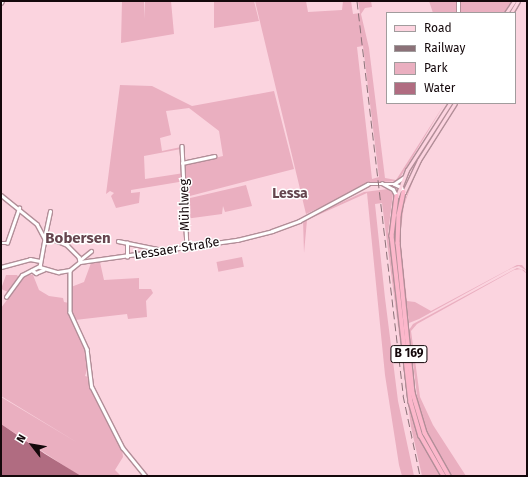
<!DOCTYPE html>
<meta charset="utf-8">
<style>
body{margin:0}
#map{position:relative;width:528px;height:477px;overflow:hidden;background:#fbd4df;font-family:"Fira Sans",sans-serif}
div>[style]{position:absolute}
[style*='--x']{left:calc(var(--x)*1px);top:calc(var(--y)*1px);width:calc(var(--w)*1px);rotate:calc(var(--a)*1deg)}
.green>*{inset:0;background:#eaafc0;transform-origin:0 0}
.water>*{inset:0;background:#b06c81}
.roads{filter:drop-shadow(1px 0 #b28e98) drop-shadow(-1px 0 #b28e98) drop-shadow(0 1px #b28e98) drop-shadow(0 -1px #b28e98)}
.minor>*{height:2.5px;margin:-1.25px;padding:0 1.25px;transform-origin:1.25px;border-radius:1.25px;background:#fff}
.major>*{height:3px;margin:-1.5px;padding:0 1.5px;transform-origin:1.5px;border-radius:1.5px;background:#fdd4e0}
.highway>*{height:3.5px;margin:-1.75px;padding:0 1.75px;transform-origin:1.75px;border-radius:1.75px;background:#fcb7cb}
.rail>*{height:1px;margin-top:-0.5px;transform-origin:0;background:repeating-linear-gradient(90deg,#8b7178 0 8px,transparent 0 12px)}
span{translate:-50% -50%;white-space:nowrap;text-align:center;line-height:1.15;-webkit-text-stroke:3px #fff;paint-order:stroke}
.shield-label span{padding:1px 3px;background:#fff;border:1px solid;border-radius:3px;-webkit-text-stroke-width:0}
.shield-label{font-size:12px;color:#14080b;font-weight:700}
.street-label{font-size:13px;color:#14080b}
.neighbourhood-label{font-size:14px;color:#65454e;font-weight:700}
.quarter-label{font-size:15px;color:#65454e;font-weight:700}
.frame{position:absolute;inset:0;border:2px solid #14080b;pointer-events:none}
.legend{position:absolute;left:386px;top:12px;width:130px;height:92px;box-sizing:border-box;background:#fff;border:1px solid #a19c9d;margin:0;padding:5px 7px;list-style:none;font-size:12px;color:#14080b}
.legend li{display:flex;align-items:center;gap:8px;height:20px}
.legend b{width:20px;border:1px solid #a19c9d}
.north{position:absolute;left:12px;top:425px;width:40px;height:40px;-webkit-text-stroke:3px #fff;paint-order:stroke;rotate:301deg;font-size:11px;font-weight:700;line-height:16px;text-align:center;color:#14080b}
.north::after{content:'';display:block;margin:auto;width:14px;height:18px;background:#14080b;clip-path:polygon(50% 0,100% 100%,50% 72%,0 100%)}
</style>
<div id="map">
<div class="green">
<div style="clip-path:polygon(122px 1px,144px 1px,145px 19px,145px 1px,171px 1px,174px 34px,121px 43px)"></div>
<div style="clip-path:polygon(214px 1px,254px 1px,259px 21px,214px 28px)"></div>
<div style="clip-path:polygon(evenodd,255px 1px,306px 1px,308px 12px,342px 10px,343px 1px,351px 1px,353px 14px,360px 13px,358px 1px,371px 1px,372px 7px,365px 8px,361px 14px,369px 48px,385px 178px,396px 180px,445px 103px,398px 181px,366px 183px,347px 195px,306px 214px,255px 1px,363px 46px,379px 177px,372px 179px,357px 47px,363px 46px)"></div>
<div style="clip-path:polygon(429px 1px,456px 1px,456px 13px,433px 13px)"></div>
<div style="left:459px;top:1px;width:53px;height:12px"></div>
<div style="clip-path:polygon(120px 85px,152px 86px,192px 106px,274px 91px,294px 169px,186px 197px,185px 165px,223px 156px,219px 131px,189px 108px,166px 111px,171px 135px,160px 138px,162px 151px,181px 147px,181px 149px,144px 156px,145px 179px,184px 173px,185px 181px,131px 190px,131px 193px,140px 192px,139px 203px,116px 208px,111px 196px,114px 193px,110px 191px,106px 194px)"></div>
<div style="clip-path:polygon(456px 103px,417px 170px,404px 205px,400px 236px,407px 301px,415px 302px,431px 311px,517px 265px,522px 265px,527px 271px,519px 266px,512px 268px,419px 319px,409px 323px,399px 248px,400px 220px,403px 205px,419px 163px)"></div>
<div style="clip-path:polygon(246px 185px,252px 206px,225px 212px,223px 206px,222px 214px,185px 219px,186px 199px)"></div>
<div style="clip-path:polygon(388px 189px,393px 194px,388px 233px,407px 395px,419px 436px,441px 476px,422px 476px,411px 427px,382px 203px,375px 204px,385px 298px,398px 401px,414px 476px,402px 476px,399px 465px,385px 375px,367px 193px,307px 220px,304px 253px,303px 220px,364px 192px)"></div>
<div style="left:242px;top:257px;width:10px;height:26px;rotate:79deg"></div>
<div style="clip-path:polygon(100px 262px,104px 280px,139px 278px,139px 289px,151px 289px,153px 293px,146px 301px,147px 317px,128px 319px,127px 314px,75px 320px,71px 311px,71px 287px,84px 282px,91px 263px)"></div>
<div style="clip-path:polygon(517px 268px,524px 270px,527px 274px,521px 269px,514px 270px,417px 324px,411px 331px,420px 397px,433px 425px,466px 476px,450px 476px,429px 438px,419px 412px,409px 330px,413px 324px)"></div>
<div style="clip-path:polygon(26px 274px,33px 275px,39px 290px,49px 296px,63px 298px,64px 302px,69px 303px,70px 312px,87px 349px,88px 367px,85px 376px,89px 377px,122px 448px,123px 457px,115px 470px,121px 476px,78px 475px,1px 424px,1px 397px,78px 443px,1px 396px,1px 308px)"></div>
<div style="clip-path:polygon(6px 275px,17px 275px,19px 278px,8px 292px,1px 289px)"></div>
</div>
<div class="water">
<div style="clip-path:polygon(1px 424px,45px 454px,81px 476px,1px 476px)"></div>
</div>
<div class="roads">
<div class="minor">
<div style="--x:1;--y:3;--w:2;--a:-63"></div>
<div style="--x:458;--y:13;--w:12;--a:-90"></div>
<div style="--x:182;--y:146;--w:101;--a:87.2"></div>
<div style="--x:182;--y:163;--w:33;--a:-12"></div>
<div style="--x:382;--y:183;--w:13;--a:29"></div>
<div style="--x:393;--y:189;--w:8;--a:60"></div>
<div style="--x:394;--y:184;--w:11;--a:-34"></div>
<div style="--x:1;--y:195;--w:46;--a:38.9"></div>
<div style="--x:37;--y:224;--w:17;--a:62"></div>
<div style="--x:45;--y:239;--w:28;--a:100"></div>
<div style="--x:40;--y:267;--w:19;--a:16"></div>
<div style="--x:58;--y:272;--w:12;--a:-9"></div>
<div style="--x:70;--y:270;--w:13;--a:-39"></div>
<div style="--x:80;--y:262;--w:159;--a:-8"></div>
<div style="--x:237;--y:240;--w:36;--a:-14"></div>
<div style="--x:272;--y:231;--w:29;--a:-20"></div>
<div style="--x:299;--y:221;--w:78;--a:-28.2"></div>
<div style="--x:368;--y:184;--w:26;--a:0"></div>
<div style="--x:394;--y:184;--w:8;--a:23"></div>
<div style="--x:401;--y:187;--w:6;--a:59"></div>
<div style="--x:45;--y:235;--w:24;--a:-78"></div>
<div style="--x:45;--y:236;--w:24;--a:22"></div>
<div style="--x:67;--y:245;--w:17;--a:45"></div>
<div style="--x:79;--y:257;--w:5;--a:79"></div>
<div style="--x:118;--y:241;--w:41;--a:11.3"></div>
<div style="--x:158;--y:249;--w:3;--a:72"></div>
<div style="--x:1;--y:243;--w:6;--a:0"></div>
<div style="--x:7;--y:243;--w:37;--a:-71"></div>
<div style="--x:127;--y:257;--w:14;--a:-90"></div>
<div style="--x:80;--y:260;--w:14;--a:-39"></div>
<div style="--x:1;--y:267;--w:30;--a:-15"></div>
<div style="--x:30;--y:259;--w:10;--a:11"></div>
<div style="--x:32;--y:270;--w:5;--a:37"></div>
<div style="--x:36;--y:273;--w:8;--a:-23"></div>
<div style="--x:70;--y:270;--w:42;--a:90"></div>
<div style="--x:70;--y:312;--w:41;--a:65.3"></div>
<div style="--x:87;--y:349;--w:38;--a:83"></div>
<div style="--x:92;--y:387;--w:68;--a:63.1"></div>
<div style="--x:123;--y:448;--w:36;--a:51"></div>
<div style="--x:6;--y:297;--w:27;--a:-54"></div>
<div style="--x:22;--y:275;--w:20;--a:-27"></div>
</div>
<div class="major">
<div style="--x:506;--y:13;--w:14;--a:-56"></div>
<div style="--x:511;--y:13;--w:14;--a:-60"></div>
<div style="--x:404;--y:192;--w:35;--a:-65"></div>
<div style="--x:419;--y:160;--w:67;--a:-57.7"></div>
<div style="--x:397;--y:196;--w:28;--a:-69"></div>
<div style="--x:407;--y:170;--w:80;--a:-57.3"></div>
</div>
<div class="highway">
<div style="--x:404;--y:192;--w:24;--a:102"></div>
<div style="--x:399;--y:215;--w:28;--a:92"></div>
<div style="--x:398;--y:243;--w:151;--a:84.3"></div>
<div style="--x:413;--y:393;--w:42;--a:73.3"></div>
<div style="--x:425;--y:433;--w:49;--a:60.8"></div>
<div style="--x:397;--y:196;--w:40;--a:97.1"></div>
<div style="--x:392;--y:236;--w:167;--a:83.5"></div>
<div style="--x:411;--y:402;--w:35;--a:74"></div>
<div style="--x:421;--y:436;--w:46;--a:60.1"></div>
</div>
</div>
<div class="rail">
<div style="--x:357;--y:1;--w:397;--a:83.3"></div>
<div style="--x:403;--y:395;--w:83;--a:78.1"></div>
</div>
<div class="shield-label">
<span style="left:409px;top:354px">B 169</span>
</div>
<div class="street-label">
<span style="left:185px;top:205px;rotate:-91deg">Mühlweg</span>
<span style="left:177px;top:249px;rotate:-9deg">Lessaer Straße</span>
</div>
<div class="neighbourhood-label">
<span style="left:290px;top:194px">Lessa</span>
</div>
<div class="quarter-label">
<span style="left:78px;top:239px">Bobersen</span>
</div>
<div class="frame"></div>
<ul class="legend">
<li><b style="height:5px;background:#fdd4e0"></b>Road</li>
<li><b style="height:5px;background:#8b7178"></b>Railway</li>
<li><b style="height:11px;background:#eaafc0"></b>Park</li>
<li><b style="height:11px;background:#b06c81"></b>Water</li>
</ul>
<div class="north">N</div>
</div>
